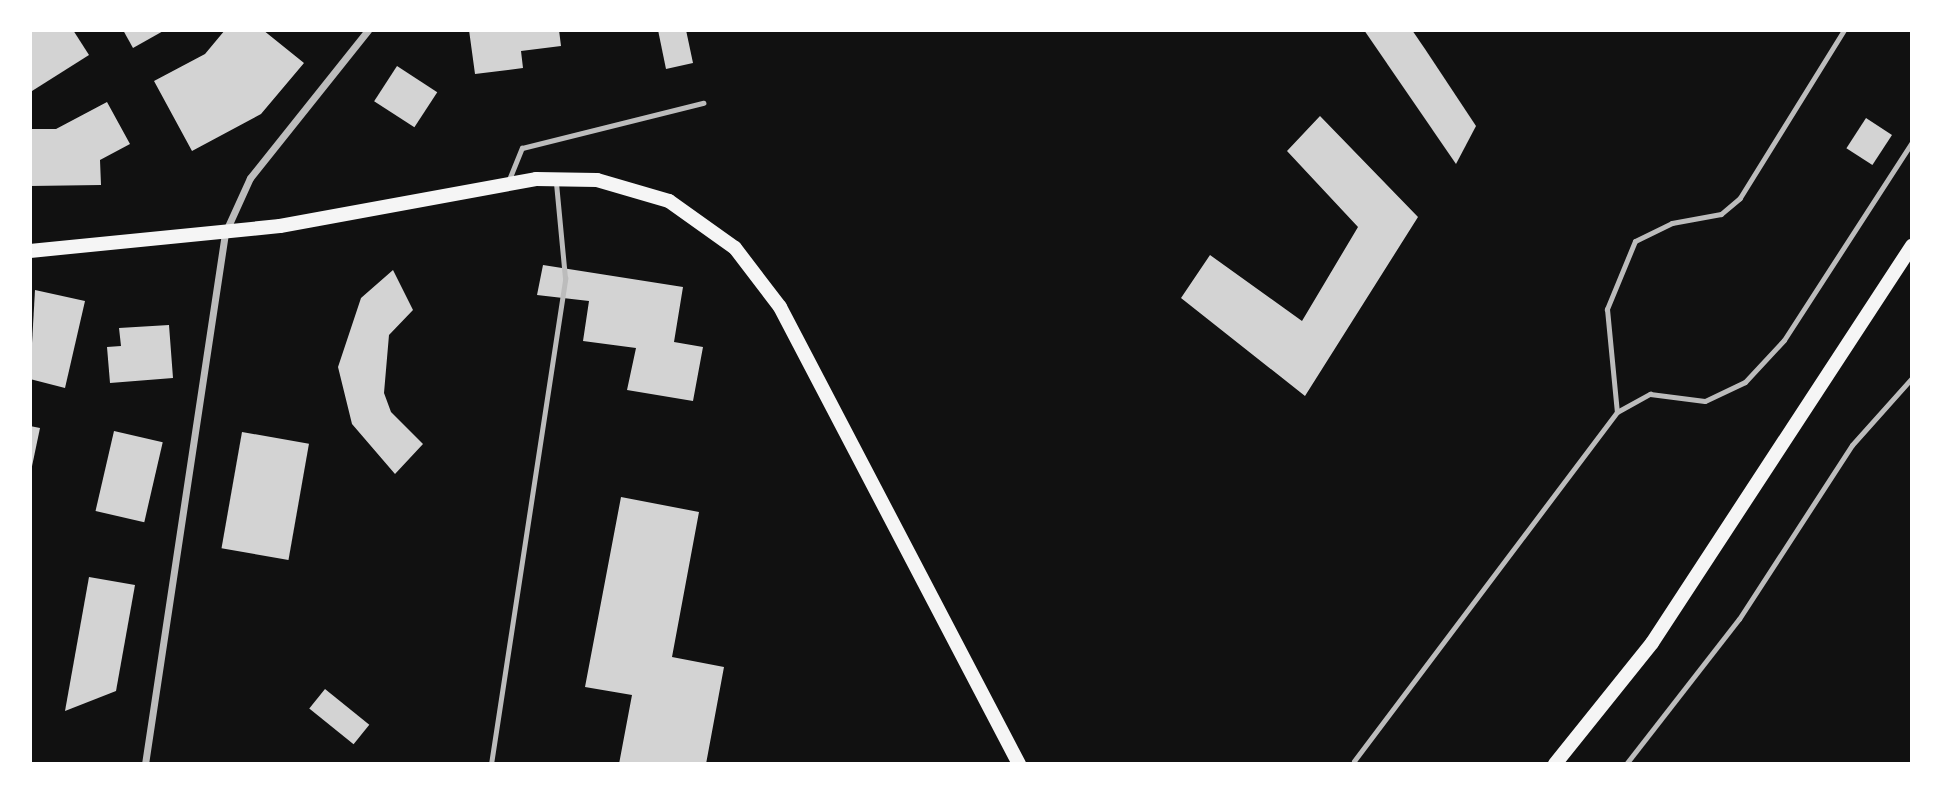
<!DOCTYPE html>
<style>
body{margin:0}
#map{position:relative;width:1942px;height:794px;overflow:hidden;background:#111;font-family:"Noto Serif",serif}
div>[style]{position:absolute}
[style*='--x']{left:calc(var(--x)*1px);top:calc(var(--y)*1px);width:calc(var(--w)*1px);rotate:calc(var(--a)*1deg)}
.building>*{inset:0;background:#d3d3d3;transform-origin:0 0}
.service>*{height:5px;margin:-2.5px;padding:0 2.5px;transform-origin:2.5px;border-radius:2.5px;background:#bcbcbc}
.minor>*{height:7px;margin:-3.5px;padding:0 3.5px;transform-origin:3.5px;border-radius:3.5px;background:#bcbcbc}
.secondary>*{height:14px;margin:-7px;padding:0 7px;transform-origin:7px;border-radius:7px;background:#f5f5f5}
span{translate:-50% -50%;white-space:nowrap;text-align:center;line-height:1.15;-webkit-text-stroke:5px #fff;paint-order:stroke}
.frame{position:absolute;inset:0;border:32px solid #fff;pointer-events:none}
</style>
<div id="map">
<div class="building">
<div style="clip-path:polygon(30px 30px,73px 30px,89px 55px,32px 91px)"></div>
<div style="clip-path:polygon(123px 30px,165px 30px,133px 48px)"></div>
<div style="clip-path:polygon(225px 30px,263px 30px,304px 63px,261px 114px,192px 151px,154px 81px,205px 54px)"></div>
<div style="clip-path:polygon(469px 30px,559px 30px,561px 46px,521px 51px,523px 68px,475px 74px)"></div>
<div style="clip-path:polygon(658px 30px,686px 30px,693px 63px,666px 69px)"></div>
<div style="clip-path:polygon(1364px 30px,1412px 30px,1425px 49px,1476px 126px,1456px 164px)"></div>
<div style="left:397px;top:66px;width:48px;height:42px;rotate:33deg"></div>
<div style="clip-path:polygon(107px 102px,130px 144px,100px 160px,101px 185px,30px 186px,30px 129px,56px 129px)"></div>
<div style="clip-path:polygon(1320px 116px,1418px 217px,1305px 396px,1181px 298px,1210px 255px,1302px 321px,1358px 227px,1287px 151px)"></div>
<div style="left:1866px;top:118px;width:31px;height:36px;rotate:33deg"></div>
<div style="clip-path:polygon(543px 265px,683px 287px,674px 342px,703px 347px,693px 401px,627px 390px,636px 348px,583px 341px,589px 301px,537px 295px)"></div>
<div style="clip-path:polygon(393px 270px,413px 310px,389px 335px,384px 393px,391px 412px,423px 444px,395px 474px,352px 424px,338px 367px,361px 298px)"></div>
<div style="clip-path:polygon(35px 290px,85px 301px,65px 388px,30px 379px)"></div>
<div style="clip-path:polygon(169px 325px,173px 378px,110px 383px,107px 347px,121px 346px,119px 328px)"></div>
<div style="clip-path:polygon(30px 426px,40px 428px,31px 471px,30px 471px)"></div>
<div style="left:114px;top:431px;width:50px;height:82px;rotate:13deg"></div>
<div style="left:242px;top:432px;width:68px;height:118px;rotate:10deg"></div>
<div style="clip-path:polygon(621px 497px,699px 512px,672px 657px,724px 667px,706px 764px,619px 764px,632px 695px,585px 687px)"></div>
<div style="clip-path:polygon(89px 577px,135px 585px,116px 691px,65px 711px)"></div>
<div style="left:325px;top:689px;width:57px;height:25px;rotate:39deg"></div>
</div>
<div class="service">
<div style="--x:1844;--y:30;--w:198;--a:121.8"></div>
<div style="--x:1740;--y:198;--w:25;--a:140"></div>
<div style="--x:1721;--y:214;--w:50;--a:169.6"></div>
<div style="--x:1672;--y:223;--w:41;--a:154.1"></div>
<div style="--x:1635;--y:241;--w:74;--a:112.4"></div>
<div style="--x:1607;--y:309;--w:103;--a:84.5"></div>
<div style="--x:1617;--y:412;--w:38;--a:-29"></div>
<div style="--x:1650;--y:394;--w:55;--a:7.3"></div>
<div style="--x:1705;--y:401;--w:44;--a:-25.4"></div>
<div style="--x:1745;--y:382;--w:57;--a:-47.1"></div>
<div style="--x:1784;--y:340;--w:236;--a:-57.1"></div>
<div style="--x:508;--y:182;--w:37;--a:-68"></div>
<div style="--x:522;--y:148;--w:187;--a:-14"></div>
<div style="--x:1354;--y:761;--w:437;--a:-53"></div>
<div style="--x:491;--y:764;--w:492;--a:-81.3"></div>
<div style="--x:565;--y:278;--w:96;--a:-95.4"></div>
<div style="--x:1626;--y:764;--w:184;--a:-52.1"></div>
<div style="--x:1739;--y:619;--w:207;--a:-57"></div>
<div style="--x:1852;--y:445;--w:90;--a:-48.2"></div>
</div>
<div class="minor">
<div style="--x:145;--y:764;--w:537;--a:-81.43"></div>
<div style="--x:225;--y:233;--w:60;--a:-65.6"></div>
<div style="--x:250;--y:178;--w:189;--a:-51.4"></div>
</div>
<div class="secondary">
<div style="--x:30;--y:251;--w:251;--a:-5.7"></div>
<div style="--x:280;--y:226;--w:260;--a:-10.4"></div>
<div style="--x:536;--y:179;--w:61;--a:0.9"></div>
<div style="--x:597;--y:180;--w:75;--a:16.3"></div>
<div style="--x:669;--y:201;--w:81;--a:35.5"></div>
<div style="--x:735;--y:248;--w:74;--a:52.7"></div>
<div style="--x:780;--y:307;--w:516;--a:62.39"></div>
<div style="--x:1555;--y:764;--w:155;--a:-51.3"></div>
<div style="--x:1652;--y:643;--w:475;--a:-56.8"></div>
</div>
<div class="frame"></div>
</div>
